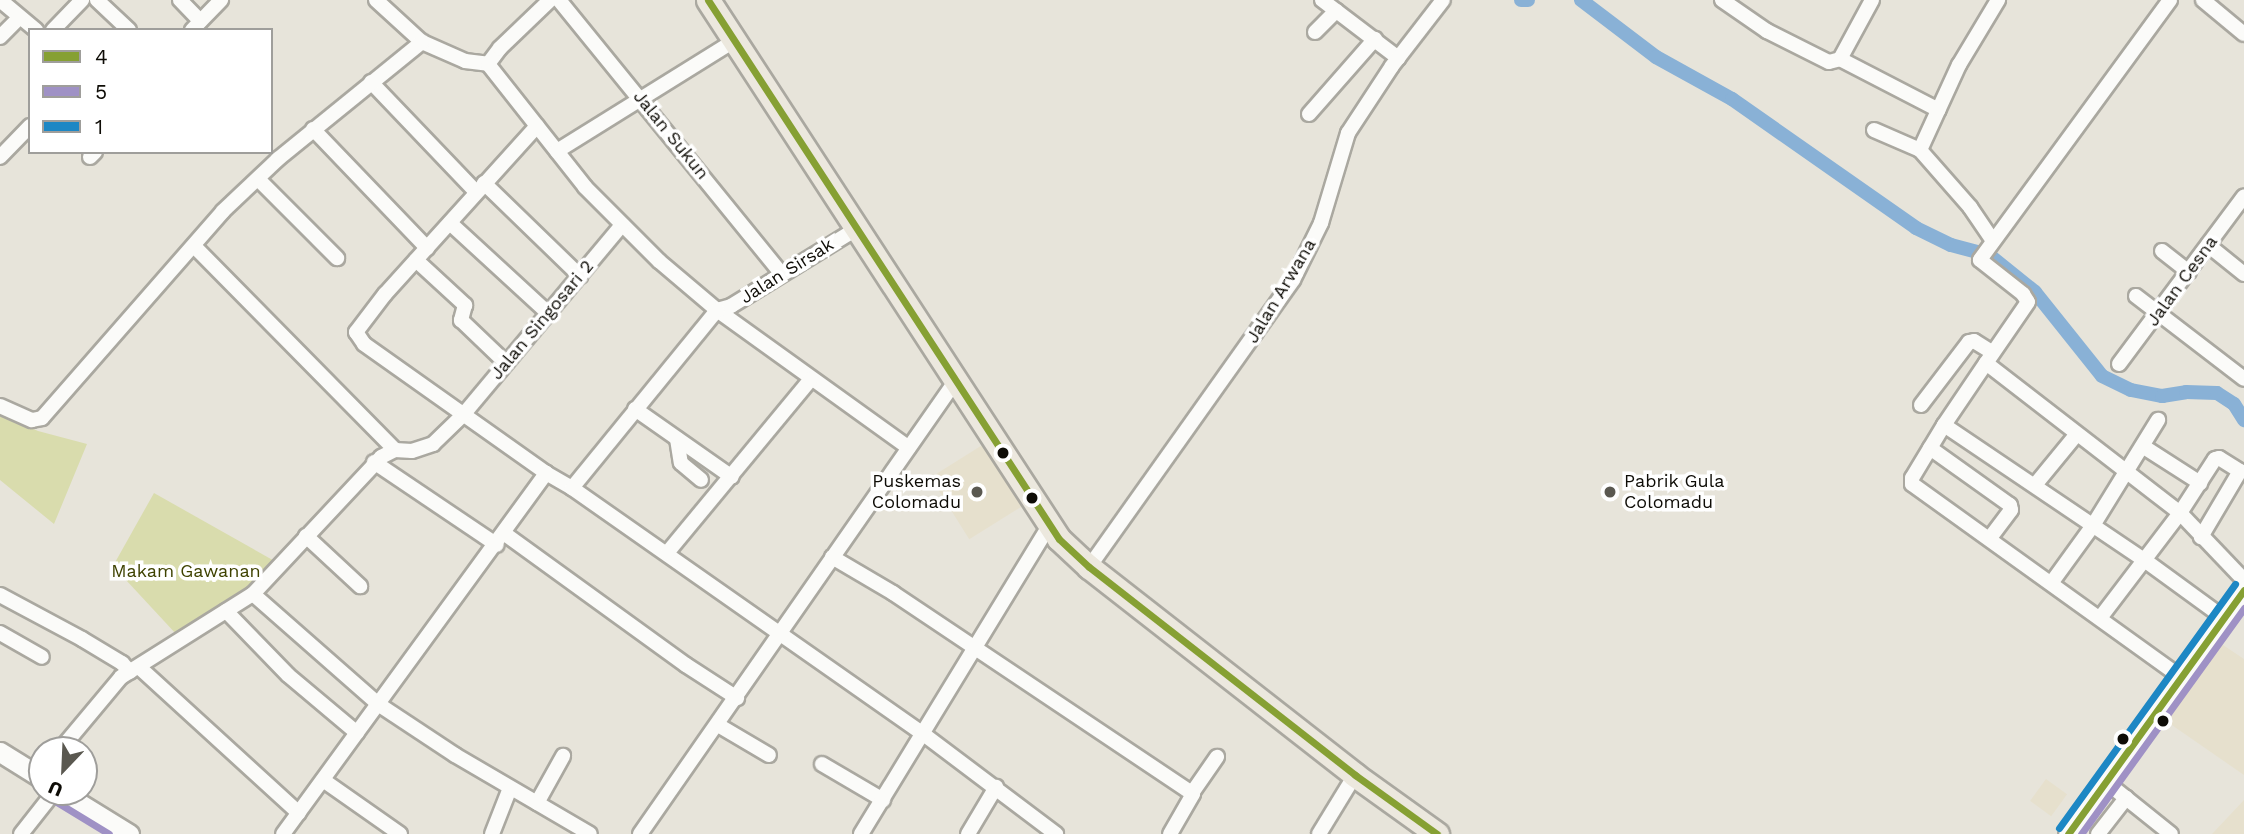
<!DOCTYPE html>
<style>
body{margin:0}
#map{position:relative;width:2244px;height:834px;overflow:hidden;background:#e7e4da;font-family:"Work Sans",sans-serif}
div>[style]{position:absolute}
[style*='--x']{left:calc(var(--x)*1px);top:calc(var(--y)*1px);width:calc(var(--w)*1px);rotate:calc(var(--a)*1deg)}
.built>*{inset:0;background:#e6e0cd;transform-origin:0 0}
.green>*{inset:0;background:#d9dcad}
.canal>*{height:14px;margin:-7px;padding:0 7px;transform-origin:7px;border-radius:7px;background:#89b1d6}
.roads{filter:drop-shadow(2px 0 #aaa8a0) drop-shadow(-2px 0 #aaa8a0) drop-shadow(0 2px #aaa8a0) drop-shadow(0 -2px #aaa8a0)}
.minor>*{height:14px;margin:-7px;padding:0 7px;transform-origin:7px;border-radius:7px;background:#fbfbf9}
.secondary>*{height:19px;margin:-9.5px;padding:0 9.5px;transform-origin:9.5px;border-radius:9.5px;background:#fbfbf9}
.trunk>*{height:23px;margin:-11.5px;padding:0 11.5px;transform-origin:11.5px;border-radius:11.5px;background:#ece8de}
.bus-1>*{height:7px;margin:-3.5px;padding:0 3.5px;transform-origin:3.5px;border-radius:3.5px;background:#86a033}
.bus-2>*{height:7px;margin:-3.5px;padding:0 3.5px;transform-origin:3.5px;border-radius:3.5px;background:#9f91c5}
.bus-3>*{height:7px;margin:-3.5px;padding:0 3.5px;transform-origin:3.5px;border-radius:3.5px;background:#1d87c4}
.dots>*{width:19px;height:19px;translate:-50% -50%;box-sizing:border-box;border:4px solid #fff;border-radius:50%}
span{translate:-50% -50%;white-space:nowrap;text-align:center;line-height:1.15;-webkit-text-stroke:7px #fff;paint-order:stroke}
.street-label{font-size:18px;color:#0e0c06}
.poi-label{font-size:18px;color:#0e0c06}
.right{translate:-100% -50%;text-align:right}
.left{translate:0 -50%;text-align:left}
.park-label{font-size:18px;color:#3e4200}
.legend{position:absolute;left:28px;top:28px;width:245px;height:126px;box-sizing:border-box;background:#fff;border:2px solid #9f9e9b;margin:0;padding:9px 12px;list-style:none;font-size:21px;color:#0e0c06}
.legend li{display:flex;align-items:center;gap:14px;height:35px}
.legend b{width:35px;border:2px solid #9f9e9b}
.north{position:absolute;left:28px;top:736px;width:70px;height:70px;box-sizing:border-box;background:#fff;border:2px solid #9f9e9b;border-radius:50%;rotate:203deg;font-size:19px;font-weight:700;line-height:28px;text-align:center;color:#0e0c06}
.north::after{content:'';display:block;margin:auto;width:24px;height:32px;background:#5a5850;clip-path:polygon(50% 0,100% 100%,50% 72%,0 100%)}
</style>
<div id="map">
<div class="built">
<div style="left:984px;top:444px;width:73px;height:63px;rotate:58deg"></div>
<div style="clip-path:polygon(2220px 643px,2244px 659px,2244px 775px,2166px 721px)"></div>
<div style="left:2046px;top:779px;width:26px;height:27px;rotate:36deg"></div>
<div style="clip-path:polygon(2244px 800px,2244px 834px,2212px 834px)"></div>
</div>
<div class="green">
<div style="clip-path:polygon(0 414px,38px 431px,87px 444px,54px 524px,0 480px)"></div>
<div style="clip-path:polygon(154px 493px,278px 563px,243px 596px,177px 635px,113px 566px)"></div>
</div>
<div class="canal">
<div style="--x:1521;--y:0;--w:7;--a:0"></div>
<div style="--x:1581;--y:0;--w:94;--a:37.2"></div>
<div style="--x:1656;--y:57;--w:87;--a:28.9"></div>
<div style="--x:1732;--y:99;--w:225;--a:35"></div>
<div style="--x:1916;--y:228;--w:39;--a:26"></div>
<div style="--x:1951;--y:245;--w:39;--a:15"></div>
<div style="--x:1989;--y:255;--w:59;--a:38.8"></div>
<div style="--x:2035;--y:292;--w:107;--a:51.4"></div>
<div style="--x:2102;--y:376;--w:32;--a:26"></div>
<div style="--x:2131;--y:390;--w:32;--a:11"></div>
<div style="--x:2162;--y:396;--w:24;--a:-9"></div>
<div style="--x:2186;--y:392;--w:31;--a:2"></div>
<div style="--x:2217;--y:393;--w:20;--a:33"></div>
<div style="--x:2234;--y:404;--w:19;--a:58"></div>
</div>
<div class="roads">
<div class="minor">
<div style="--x:0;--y:0;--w:47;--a:39.8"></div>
<div style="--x:97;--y:0;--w:44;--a:43.2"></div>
<div style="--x:180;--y:0;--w:29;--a:46"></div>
<div style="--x:376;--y:0;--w:62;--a:42.4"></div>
<div style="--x:422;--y:42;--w:47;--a:23.8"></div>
<div style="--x:465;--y:61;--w:23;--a:7"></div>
<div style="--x:488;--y:64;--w:157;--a:51.7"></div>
<div style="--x:585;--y:187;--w:105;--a:45"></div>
<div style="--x:659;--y:261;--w:76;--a:40.2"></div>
<div style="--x:717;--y:310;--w:236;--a:35.7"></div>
<div style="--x:559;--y:0;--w:352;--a:50.9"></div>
<div style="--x:1322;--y:0;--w:96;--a:37.3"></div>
<div style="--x:1722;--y:0;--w:55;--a:34.6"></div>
<div style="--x:1767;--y:31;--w:69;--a:26.6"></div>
<div style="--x:1829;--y:62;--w:11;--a:-15"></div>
<div style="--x:2170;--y:0;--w:322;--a:126.2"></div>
<div style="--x:1980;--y:260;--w:55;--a:38.3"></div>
<div style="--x:2023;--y:294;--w:9;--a:58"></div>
<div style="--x:2028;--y:302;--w:74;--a:124.5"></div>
<div style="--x:1986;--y:363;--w:245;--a:37.7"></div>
<div style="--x:2180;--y:513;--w:93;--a:46.3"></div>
<div style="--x:2203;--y:0;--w:53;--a:39.7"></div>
<div style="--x:53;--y:30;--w:42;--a:-46"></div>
<div style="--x:192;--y:30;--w:42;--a:-46"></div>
<div style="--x:1315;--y:32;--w:30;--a:-45"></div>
<div style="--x:0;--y:37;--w:27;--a:-45"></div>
<div style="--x:1840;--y:59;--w:111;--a:27.3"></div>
<div style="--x:1840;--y:59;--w:67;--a:-61.5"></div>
<div style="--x:488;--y:64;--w:20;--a:-53"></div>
<div style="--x:500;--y:48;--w:69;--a:-43.8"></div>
<div style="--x:371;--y:82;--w:152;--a:46.3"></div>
<div style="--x:1309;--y:114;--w:100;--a:-48.7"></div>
<div style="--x:537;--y:126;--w:227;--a:132.1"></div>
<div style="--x:385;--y:294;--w:48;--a:127.3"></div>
<div style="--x:356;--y:332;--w:14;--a:56"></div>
<div style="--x:364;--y:344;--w:223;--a:35.3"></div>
<div style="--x:313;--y:129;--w:165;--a:46.2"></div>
<div style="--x:1874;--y:130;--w:50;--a:23.5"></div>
<div style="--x:1920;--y:150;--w:94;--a:-65.4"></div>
<div style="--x:1959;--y:65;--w:76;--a:-59"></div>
<div style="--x:1920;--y:150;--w:76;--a:48.7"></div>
<div style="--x:1970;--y:207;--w:41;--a:55.9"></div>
<div style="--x:557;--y:151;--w:210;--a:-31.9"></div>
<div style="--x:0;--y:157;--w:43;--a:-45.9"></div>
<div style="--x:90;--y:157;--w:7;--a:-45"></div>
<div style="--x:258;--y:179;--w:112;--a:45"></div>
<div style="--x:484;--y:183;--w:134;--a:44.1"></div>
<div style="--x:450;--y:223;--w:134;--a:42.6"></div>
<div style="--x:2208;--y:245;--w:46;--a:38.9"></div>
<div style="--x:194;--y:246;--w:286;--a:45.4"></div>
<div style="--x:2162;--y:251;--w:34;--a:38"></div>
<div style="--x:416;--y:260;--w:67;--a:42.6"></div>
<div style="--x:465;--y:305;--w:16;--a:105"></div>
<div style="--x:461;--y:320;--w:62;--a:43.7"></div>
<div style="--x:2136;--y:296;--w:136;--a:37.5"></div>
<div style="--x:717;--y:310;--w:15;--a:-16"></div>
<div style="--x:731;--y:306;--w:147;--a:-31.6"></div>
<div style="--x:1986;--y:363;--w:75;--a:124.1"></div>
<div style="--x:1944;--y:425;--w:62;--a:121.1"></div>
<div style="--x:1912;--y:478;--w:6;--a:90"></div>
<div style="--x:1912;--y:484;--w:331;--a:35.7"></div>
<div style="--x:2119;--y:364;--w:209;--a:-53.3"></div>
<div style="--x:1921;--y:405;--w:79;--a:-52.7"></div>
<div style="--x:1969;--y:342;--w:5;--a:-11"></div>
<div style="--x:1974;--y:341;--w:22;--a:32"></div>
<div style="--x:0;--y:406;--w:35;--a:24"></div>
<div style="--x:32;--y:420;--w:10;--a:-11"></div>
<div style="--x:42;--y:418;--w:275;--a:-48.8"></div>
<div style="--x:223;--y:211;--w:76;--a:-43.4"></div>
<div style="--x:278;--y:159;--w:186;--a:-39.1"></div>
<div style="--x:635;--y:409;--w:118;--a:35"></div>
<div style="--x:1944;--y:425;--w:240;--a:34"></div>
<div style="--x:2143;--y:559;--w:100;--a:36.1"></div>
<div style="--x:677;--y:439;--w:24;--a:81"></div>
<div style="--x:681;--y:463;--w:26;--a:40"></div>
<div style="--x:2144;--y:447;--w:67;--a:32.7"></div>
<div style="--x:1930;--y:448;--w:98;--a:35.5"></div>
<div style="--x:2010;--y:505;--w:5;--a:79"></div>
<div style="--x:2011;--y:510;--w:35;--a:127"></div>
<div style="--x:374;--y:462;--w:148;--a:34"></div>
<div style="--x:2035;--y:485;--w:65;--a:-50.6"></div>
<div style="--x:572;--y:488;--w:427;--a:35"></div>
<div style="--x:922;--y:733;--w:168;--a:37"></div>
<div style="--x:505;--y:534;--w:223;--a:35.9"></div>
<div style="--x:686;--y:665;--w:61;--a:32.9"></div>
<div style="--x:306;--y:536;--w:74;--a:42.8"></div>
<div style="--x:667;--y:553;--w:226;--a:-50.4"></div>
<div style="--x:832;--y:557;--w:71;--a:30.5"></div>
<div style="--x:893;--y:593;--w:361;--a:33.8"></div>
<div style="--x:1193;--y:794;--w:46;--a:119.9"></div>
<div style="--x:1089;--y:567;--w:352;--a:-54.6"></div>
<div style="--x:1293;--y:280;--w:64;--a:-63.8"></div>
<div style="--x:1321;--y:223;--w:94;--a:-73.3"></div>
<div style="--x:1348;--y:133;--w:80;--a:-56.7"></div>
<div style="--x:1392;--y:66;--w:83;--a:-52.3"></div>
<div style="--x:2052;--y:582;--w:68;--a:-54"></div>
<div style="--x:2092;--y:527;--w:126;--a:-58.3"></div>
<div style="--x:253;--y:594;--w:167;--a:41.3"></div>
<div style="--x:378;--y:704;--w:92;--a:33.5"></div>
<div style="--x:455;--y:755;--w:156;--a:30.3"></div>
<div style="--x:0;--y:595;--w:93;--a:28.2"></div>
<div style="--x:82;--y:639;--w:47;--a:31"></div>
<div style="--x:122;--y:663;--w:12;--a:48"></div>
<div style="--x:226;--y:611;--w:89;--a:45.9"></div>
<div style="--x:288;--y:675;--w:90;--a:40"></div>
<div style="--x:2100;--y:618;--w:132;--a:-52.7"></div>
<div style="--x:2180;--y:513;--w:64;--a:-57.1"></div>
<div style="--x:2215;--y:459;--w:4;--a:-14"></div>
<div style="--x:2219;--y:458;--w:25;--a:32"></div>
<div style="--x:2240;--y:471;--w:77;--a:120.6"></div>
<div style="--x:0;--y:633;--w:48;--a:29.7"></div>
<div style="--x:140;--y:668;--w:215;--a:42.4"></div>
<div style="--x:718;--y:725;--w:59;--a:30.5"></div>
<div style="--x:60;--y:750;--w:95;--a:-50.1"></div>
<div style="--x:121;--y:677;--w:156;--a:-32.2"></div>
<div style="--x:253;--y:594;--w:187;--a:-46.9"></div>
<div style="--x:381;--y:457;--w:16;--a:-27"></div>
<div style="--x:395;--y:450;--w:17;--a:3"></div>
<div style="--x:412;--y:451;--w:22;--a:-18"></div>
<div style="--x:433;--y:444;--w:42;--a:-44"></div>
<div style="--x:463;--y:415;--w:248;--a:-50.1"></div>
<div style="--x:822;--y:764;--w:71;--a:30.5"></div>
<div style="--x:323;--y:780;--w:94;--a:35"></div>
<div style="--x:2106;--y:782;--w:83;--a:38.7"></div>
<div style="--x:1192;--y:793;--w:44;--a:-55.2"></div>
<div style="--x:537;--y:803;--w:54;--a:-61"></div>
<div style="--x:21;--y:834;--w:53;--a:-51.8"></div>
<div style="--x:283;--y:834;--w:447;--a:-53.9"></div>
<div style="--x:546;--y:473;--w:30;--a:30"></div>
<div style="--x:572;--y:488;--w:230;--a:-50.8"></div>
<div style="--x:492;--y:834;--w:49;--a:-68.6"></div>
<div style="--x:640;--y:834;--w:550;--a:-55.15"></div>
<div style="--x:861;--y:834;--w:361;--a:-58.6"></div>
<div style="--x:968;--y:834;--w:55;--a:-59.2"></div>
<div style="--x:1319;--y:834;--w:69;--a:-58.6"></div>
<div style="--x:2098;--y:834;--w:46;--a:-52.1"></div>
</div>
<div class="secondary">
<div style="--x:0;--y:752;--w:49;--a:31.8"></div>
<div style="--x:61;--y:792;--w:80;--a:31.7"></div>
<div style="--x:2068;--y:834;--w:301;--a:-54.2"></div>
</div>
<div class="trunk">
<div style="--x:708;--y:0;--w:643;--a:56.93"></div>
<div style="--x:1059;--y:539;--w:41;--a:43"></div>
<div style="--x:1089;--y:567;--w:338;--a:38"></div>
<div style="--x:1355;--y:775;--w:101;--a:35.7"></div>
</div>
</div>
<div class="bus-1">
<div style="--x:708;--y:0;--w:643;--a:56.93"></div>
<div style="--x:1059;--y:539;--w:41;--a:43"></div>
<div style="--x:1089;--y:567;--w:338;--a:38"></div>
<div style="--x:1355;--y:775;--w:101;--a:35.7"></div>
<div style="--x:2068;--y:834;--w:301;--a:-54.2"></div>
</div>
<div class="bus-2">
<div style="--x:55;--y:801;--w:63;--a:31.4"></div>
<div style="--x:2081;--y:834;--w:279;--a:-54.2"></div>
</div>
<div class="bus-3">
<div style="--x:2059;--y:828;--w:301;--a:-54.2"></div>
</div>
<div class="dots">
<div style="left:1003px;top:453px;background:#0e0c06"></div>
<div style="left:977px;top:492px;background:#5a5850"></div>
<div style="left:1610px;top:492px;background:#5a5850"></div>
<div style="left:1032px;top:498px;background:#0e0c06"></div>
<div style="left:2163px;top:721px;background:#0e0c06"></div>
<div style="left:2123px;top:739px;background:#0e0c06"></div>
</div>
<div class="street-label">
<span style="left:671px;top:135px;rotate:51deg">Jalan Sukun</span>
<span style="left:787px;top:271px;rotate:-32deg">Jalan Sirsak</span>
<span style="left:2182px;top:281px;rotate:-54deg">Jalan Cesna</span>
<span style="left:1281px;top:291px;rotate:-59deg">Jalan Arwana</span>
<span style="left:542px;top:320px;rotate:-50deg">Jalan Singosari 2</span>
</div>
<div class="poi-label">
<span class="right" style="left:961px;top:492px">Puskemas<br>Colomadu</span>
<span class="left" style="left:1624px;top:492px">Pabrik Gula<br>Colomadu</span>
</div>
<div class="park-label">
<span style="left:186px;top:571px">Makam Gawanan</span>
</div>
<ul class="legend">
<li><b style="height:9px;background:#86a033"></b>4</li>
<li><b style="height:9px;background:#9f91c5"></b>5</li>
<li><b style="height:9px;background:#1d87c4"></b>1</li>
</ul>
<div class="north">U</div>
</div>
